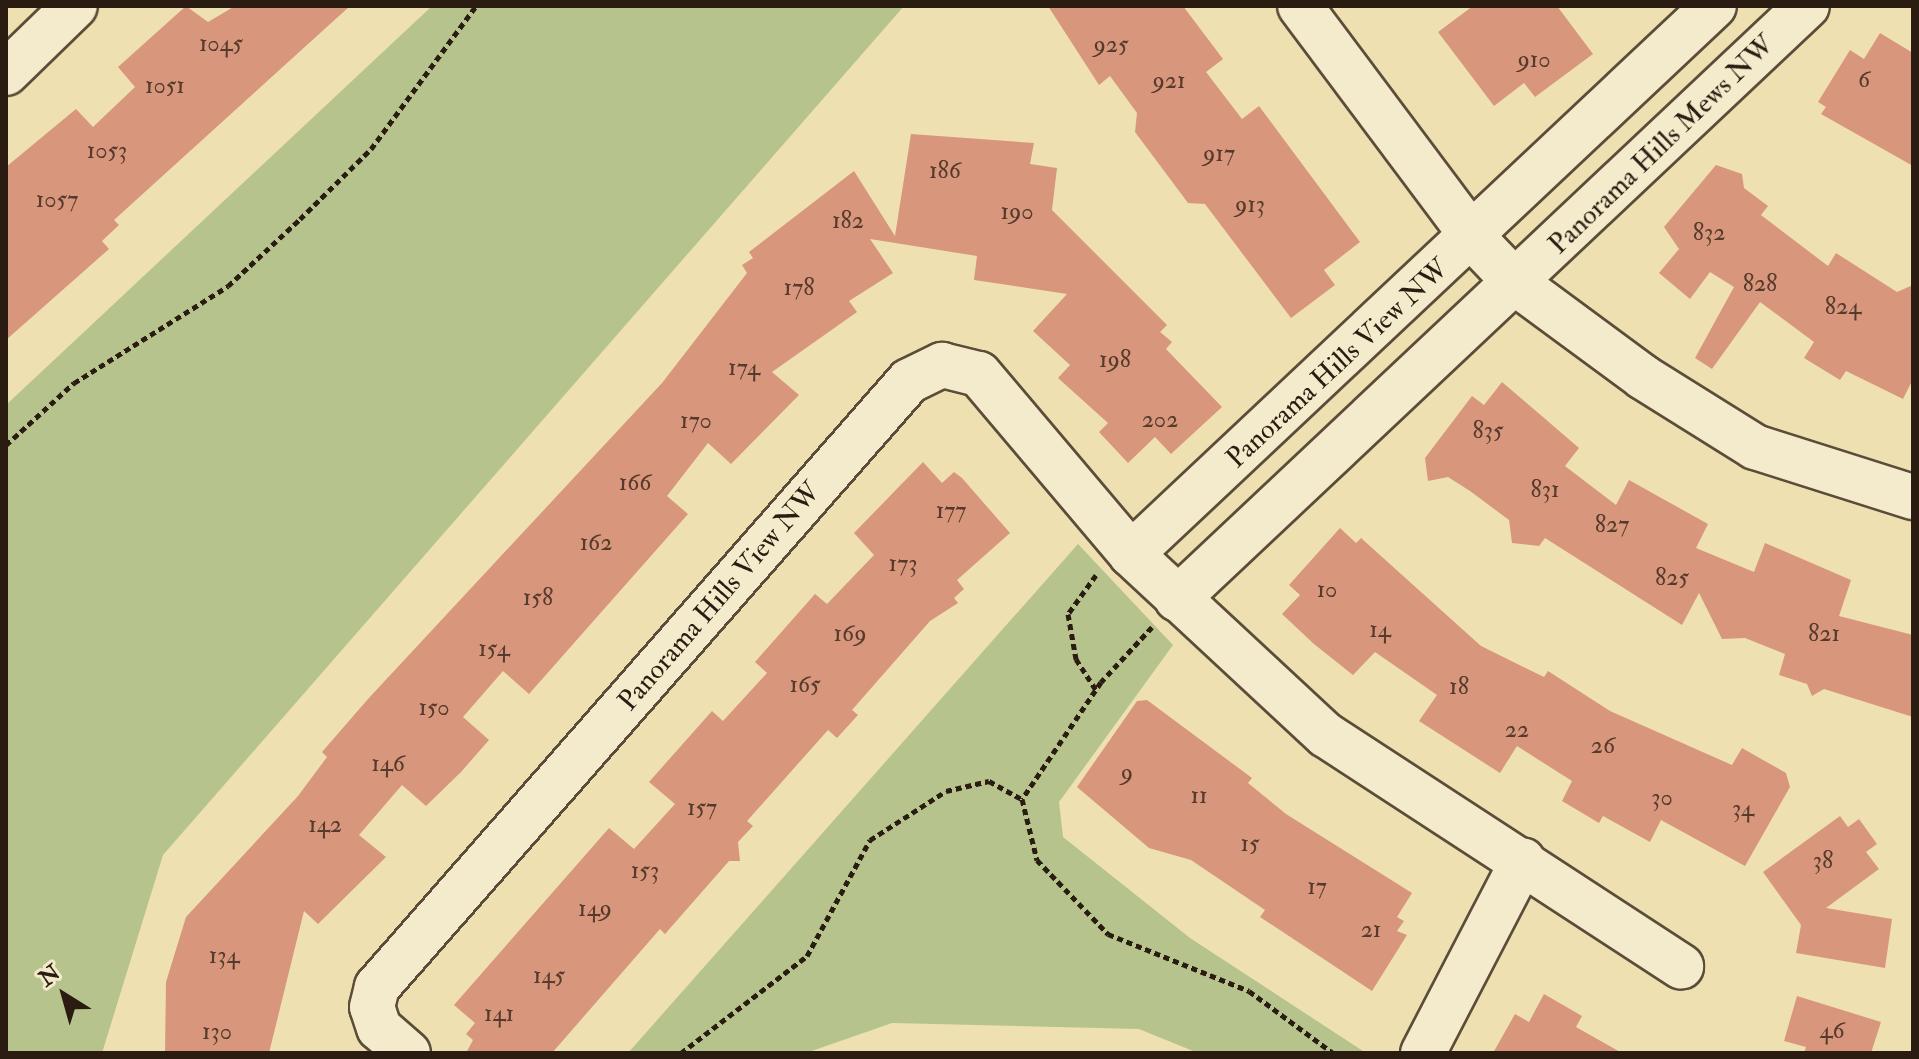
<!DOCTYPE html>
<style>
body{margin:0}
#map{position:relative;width:1919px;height:1059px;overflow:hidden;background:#eee0b1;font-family:"IM FELL Double Pica",serif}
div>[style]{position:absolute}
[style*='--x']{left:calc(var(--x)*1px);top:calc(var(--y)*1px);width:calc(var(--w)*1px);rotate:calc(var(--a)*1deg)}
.green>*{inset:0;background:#b6c38d}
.building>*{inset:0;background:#d8977c}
.path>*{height:5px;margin-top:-2.5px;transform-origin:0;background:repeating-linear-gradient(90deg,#2a1c11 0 6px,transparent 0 10px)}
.roads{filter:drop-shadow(2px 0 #5b4d39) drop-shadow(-2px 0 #5b4d39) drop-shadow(0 2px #5b4d39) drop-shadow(0 -2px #5b4d39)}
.minor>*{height:44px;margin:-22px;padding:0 22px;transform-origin:22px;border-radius:22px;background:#f4ebcc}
span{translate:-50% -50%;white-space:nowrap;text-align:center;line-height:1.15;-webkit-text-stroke:6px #f4ebcc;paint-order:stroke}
.number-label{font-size:24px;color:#563b2c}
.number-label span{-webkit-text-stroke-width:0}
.street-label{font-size:28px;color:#2a1c11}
.frame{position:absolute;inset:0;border:8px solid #2a1c11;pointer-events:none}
.north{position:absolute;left:24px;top:955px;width:80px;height:80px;-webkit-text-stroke:6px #f4ebcc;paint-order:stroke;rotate:323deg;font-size:22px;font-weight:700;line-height:32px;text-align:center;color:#2a1c11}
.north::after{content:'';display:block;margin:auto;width:28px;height:36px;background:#2a1c11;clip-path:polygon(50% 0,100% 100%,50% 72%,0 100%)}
</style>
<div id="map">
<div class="green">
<div style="clip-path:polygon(432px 6px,904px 6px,163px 855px,102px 1053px,6px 1053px,6px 405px)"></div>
<div style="clip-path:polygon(1078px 544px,1173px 645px,1059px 802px,1063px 837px,1190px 938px,1366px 1053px,1198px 1053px,1139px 1029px,892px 1023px,806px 1053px,628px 1053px)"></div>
</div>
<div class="building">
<div style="clip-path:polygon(186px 6px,208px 22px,235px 6px,350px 6px,114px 220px,119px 225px,102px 241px,109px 249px,6px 340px,6px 167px,76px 109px,93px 127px,135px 87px,118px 67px)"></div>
<div style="clip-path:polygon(1048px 6px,1183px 6px,1223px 59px,1206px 72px,1242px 119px,1259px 106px,1360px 242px,1324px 270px,1335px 285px,1291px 318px,1205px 204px,1188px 203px,1135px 132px,1137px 113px,1110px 76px,1099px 85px)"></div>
<div style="clip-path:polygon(1473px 6px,1557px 6px,1593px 54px,1535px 97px,1524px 83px,1494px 106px,1438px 32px)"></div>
<div style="clip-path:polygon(1880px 33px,1913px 53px,1913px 166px,1821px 114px,1826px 107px,1818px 102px,1850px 50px,1864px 59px)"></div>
<div style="clip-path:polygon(911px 134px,1034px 143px,1030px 164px,1057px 168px,1052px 210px,1167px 325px,1160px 332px,1172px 342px,1166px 349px,1222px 407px,1171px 454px,1155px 437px,1128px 463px,1099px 432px,1108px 423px,1058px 378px,1070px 365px,1033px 331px,1067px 294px,974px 280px,977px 256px,870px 239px,893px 273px,849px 301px,857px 312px,772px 372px,799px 395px,731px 464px,708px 443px,667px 496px,688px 514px,529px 694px,503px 671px,463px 717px,489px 740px,461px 772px,426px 806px,402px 785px,359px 835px,386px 857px,318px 924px,304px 911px,269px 1053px,165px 1053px,166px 982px,186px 917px,298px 796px,327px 757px,322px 752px,368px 699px,662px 383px,747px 273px,742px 265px,753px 258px,749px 252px,854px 171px,895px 236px)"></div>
<div style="clip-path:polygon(1716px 165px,1742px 174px,1744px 188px,1768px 206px,1761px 215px,1828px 266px,1836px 253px,1897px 292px,1913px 285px,1913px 379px,1903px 399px,1846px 371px,1840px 380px,1804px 358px,1814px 342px,1760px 302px,1712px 369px,1695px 358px,1734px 287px,1710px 272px,1690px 299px,1659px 273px,1679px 249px,1664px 227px)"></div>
<div style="clip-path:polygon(1502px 382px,1579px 448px,1565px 466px,1616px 505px,1629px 480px,1708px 524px,1696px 548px,1754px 572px,1765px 543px,1851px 580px,1839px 616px,1913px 635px,1913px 717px,1824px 689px,1812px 696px,1807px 684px,1779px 675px,1785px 654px,1745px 638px,1722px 639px,1699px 593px,1682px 625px,1545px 538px,1539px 546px,1512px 543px,1509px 520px,1470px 491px,1448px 477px,1428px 481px,1425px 458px,1472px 396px,1484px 405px)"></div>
<div style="clip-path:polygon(923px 462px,942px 483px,954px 472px,962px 478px,1010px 533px,957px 580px,964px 589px,954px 598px,958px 603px,930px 621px,852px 710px,858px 715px,837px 738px,828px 730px,747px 821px,753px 826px,738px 842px,740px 861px,729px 861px,665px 934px,660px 929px,552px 1053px,466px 1053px,473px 1040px,466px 1034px,475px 1023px,454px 1005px,609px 828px,634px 849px,675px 804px,649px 782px,712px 711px,723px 721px,767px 673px,755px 662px,815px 594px,827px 604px,874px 555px,854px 533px)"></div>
<div style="clip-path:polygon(1340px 528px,1356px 543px,1361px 538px,1481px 646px,1544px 677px,1548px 671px,1610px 711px,1732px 765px,1742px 748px,1786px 773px,1790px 787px,1745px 866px,1661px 820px,1650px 842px,1603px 816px,1599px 823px,1562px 801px,1572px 781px,1517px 746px,1500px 773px,1419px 721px,1437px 695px,1375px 652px,1353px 675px,1314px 644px,1282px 614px,1300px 595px,1289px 585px)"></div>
<div style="clip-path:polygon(1147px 700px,1252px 778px,1248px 783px,1286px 814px,1412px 893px,1397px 917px,1404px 921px,1397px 931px,1407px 935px,1372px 991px,1260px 917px,1265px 910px,1191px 860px,1149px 848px,1077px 787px,1137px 701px)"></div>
<div style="clip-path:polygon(1840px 816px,1848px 827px,1859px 819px,1877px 844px,1866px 852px,1879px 869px,1826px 908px,1892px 919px,1885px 968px,1796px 953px,1801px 925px,1763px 872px)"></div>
<div style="clip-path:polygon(1544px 994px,1582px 1016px,1576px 1027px,1622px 1053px,1493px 1053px,1515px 1014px,1529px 1022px)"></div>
<div style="clip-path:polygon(1797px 996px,1881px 1022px,1871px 1053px,1804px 1053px,1806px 1047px,1784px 1041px)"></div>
</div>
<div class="path">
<div style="--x:6;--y:445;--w:92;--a:-42.4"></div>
<div style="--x:74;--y:383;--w:182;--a:-32.2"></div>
<div style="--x:228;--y:286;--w:98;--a:-42.9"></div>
<div style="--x:300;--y:219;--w:100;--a:-44.6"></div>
<div style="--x:371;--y:149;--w:177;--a:-53.7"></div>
<div style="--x:1096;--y:575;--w:48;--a:125.7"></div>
<div style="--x:1068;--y:614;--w:46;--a:79.9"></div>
<div style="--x:1076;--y:659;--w:37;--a:57"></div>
<div style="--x:1152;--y:627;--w:75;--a:132.8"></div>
<div style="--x:1101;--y:682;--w:141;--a:124"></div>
<div style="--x:1022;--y:799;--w:63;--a:76.2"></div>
<div style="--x:1037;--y:860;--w:103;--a:46.2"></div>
<div style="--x:1108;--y:934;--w:152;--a:22"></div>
<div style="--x:1249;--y:991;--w:104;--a:36.4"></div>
<div style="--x:681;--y:1053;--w:159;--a:-37.6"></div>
<div style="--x:807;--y:956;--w:132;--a:-61.5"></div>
<div style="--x:870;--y:840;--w:90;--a:-32.8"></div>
<div style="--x:946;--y:791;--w:44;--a:-13.1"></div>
<div style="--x:989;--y:781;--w:38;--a:29"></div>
</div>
<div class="roads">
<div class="minor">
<div style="--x:1300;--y:6;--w:291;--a:53.2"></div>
<div style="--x:1474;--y:239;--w:62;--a:46.3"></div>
<div style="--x:1517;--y:284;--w:157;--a:36.4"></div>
<div style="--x:1643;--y:377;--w:132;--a:32"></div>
<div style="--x:1755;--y:447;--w:166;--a:17.6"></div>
<div style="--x:6;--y:73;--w:96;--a:-44.2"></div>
<div style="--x:1131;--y:554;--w:800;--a:-43.23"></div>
<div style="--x:1177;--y:599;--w:865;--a:-43.27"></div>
<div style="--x:408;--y:1053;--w:38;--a:-139"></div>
<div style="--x:379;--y:1028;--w:22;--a:-108"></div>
<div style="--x:372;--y:1007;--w:21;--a:-76"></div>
<div style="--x:377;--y:987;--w:806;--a:-48.72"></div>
<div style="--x:909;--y:381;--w:37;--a:-26"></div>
<div style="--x:942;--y:365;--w:38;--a:14"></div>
<div style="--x:979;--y:374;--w:236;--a:49.8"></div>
<div style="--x:1131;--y:554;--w:266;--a:42.9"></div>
<div style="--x:1326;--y:735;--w:424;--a:33.1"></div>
<div style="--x:1423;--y:1053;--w:217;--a:-62.6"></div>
</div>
</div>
<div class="number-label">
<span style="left:221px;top:44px">1045</span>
<span style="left:1111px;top:45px">925</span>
<span style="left:1534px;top:60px">910</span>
<span style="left:1864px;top:80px">6</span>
<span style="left:1169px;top:81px">921</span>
<span style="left:165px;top:86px">1051</span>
<span style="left:107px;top:151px">1053</span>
<span style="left:1219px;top:154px">917</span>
<span style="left:945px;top:171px">186</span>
<span style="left:57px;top:200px">1057</span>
<span style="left:1250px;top:205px">913</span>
<span style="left:1017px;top:212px">190</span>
<span style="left:848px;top:221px">182</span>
<span style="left:1709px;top:233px">832</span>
<span style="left:1760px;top:284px">828</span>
<span style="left:799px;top:288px">178</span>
<span style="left:1843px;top:307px">824</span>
<span style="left:1115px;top:360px">198</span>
<span style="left:744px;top:368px">174</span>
<span style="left:1160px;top:420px">202</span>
<span style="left:696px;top:421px">170</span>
<span style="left:1488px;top:431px">835</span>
<span style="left:635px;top:483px">166</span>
<span style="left:1545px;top:490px">831</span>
<span style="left:951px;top:511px">177</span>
<span style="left:1612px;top:525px">827</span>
<span style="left:596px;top:543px">162</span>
<span style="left:903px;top:564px">173</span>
<span style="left:1672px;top:578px">825</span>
<span style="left:1327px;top:590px">10</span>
<span style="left:538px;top:598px">158</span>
<span style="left:1380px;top:630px">14</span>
<span style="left:850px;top:634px">169</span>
<span style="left:1824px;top:634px">821</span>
<span style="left:494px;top:649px">154</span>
<span style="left:805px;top:685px">165</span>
<span style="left:1459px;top:687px">18</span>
<span style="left:434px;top:708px">150</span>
<span style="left:1517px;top:730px">22</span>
<span style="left:1603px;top:746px">26</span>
<span style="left:388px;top:764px">146</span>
<span style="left:1127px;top:773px">9</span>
<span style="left:1199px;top:796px">11</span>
<span style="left:1662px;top:798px">30</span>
<span style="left:702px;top:808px">157</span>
<span style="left:1743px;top:809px">34</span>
<span style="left:325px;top:825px">142</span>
<span style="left:1250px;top:844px">15</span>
<span style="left:1823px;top:861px">38</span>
<span style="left:645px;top:871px">153</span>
<span style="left:1317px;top:887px">17</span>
<span style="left:595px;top:909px">149</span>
<span style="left:1371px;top:930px">21</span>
<span style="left:224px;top:956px">134</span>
<span style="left:549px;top:976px">145</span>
<span style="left:499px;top:1014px">141</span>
<span style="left:1832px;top:1031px">46</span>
<span style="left:217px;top:1032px">130</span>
</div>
<div class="street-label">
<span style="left:1662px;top:145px;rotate:-44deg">Panorama Hills Mews NW</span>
<span style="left:1338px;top:364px;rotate:-43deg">Panorama Hills View NW</span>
<span style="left:720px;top:597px;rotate:-49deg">Panorama Hills View NW</span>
</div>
<div class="frame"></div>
<div class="north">N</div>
</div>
